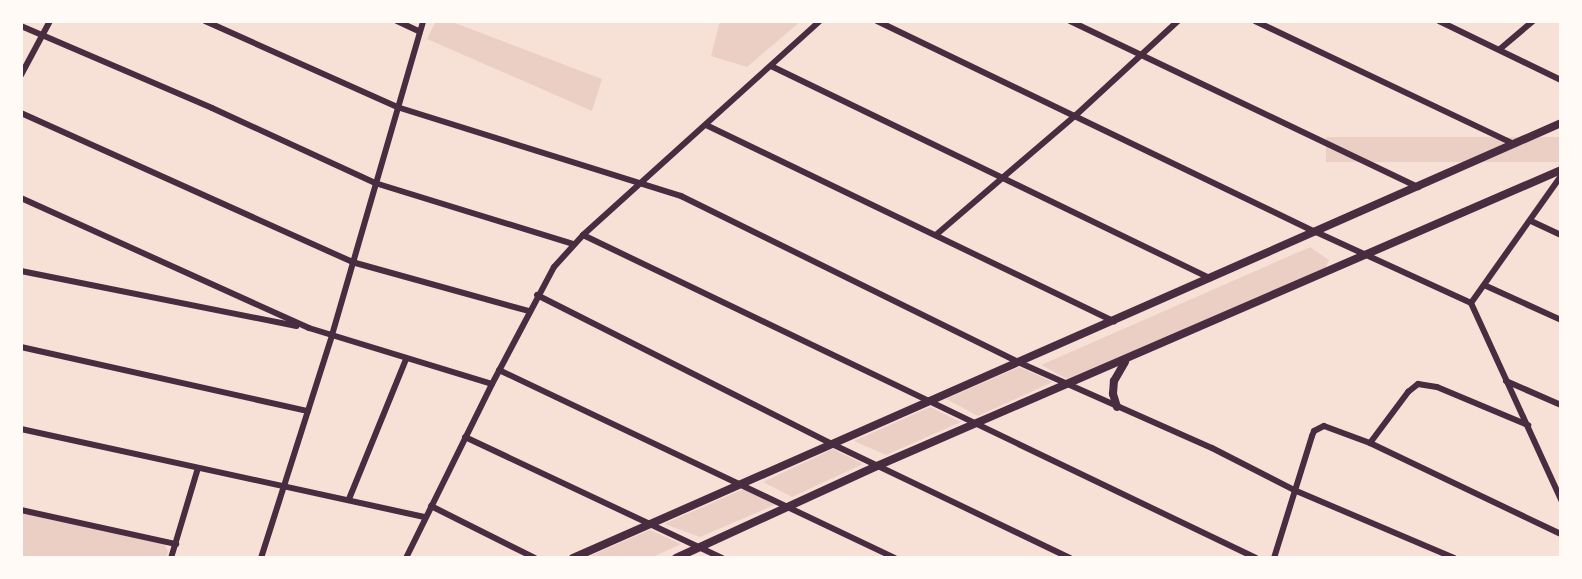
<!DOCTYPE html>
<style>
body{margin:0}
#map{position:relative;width:1582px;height:579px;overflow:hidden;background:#f7e1d7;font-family:"Varela Round",sans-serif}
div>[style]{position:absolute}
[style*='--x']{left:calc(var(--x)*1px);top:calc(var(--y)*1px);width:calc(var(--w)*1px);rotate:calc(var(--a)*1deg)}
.green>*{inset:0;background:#ebcfc5;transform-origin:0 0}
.minor>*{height:6px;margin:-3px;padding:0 3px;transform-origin:3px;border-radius:3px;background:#4a2c40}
.tertiary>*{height:8px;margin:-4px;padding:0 4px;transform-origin:4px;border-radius:4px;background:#4a2c40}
span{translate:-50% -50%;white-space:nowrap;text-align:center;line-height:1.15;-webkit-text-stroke:7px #fffaf5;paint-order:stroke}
.frame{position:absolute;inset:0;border:23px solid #fffaf5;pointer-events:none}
</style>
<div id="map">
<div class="green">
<div style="clip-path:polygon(436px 21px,450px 21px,602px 79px,592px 111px,427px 39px)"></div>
<div style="clip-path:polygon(720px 21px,801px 21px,747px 67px,711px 56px)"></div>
<div style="left:1561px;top:137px;width:25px;height:235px;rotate:90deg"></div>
<div style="clip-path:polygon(1310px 247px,1329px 260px,1325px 269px,1069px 380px,1041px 365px)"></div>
<div style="clip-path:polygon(1019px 367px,1053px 382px,978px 416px,946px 399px)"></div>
<div style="clip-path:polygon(930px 407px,961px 422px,886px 455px,854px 441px)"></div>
<div style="clip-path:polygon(833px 449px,863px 464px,792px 497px,763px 482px)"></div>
<div style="clip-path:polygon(746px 488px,779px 503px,700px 537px,664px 524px)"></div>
<div style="clip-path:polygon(21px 513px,164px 543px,168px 552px,166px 558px,21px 558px)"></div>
<div style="clip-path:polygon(650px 530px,681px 544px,651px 558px,585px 558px)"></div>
</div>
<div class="minor">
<div style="--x:205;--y:21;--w:210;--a:24.1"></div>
<div style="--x:397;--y:107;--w:298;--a:17.4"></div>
<div style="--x:681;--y:196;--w:376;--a:26.2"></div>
<div style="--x:1018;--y:362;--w:212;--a:23.9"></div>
<div style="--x:1212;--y:448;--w:92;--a:27.1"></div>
<div style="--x:1294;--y:490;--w:174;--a:23"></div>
<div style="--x:397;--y:21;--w:23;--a:25"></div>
<div style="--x:877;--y:21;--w:487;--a:25.7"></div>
<div style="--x:1316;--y:232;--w:170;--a:24.6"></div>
<div style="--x:1070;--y:21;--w:386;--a:25.5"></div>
<div style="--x:1255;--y:21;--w:287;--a:25.4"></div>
<div style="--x:1439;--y:21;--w:136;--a:25.8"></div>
<div style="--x:21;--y:26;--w:208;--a:23.2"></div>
<div style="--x:212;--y:108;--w:179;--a:24.7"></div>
<div style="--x:375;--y:183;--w:207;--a:17.1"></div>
<div style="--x:1500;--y:49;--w:43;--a:-40.3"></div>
<div style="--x:771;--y:66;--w:488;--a:25.8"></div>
<div style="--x:21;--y:75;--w:61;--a:-61.8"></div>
<div style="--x:21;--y:113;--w:363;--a:24.2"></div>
<div style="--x:352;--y:262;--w:184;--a:15.5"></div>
<div style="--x:706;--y:125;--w:453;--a:25.7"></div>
<div style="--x:21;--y:198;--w:316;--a:24.3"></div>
<div style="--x:309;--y:328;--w:191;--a:17"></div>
<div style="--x:1531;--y:221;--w:33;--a:25"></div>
<div style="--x:937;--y:234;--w:183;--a:-40.6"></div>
<div style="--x:1076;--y:115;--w:139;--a:-42.7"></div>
<div style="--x:583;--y:235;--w:746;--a:25.64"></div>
<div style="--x:21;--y:271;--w:281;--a:11.3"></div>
<div style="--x:1484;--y:285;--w:85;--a:24.4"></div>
<div style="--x:537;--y:295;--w:328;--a:26.8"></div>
<div style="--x:830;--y:443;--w:266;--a:25.6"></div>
<div style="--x:1471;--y:303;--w:217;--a:65.4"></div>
<div style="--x:1471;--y:303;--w:156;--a:-54.7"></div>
<div style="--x:21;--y:347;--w:294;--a:12.6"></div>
<div style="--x:499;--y:370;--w:438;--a:25.4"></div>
<div style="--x:1506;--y:381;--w:60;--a:23.6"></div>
<div style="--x:21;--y:429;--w:414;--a:12.3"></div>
<div style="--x:465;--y:437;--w:284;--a:25.2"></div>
<div style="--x:1370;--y:443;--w:64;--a:-53.3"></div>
<div style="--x:1408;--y:392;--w:13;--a:-39"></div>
<div style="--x:1418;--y:384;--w:19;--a:9"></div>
<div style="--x:1437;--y:387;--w:99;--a:22.7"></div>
<div style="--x:349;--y:499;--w:151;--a:-67.8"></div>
<div style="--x:431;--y:506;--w:116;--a:26.6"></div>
<div style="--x:21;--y:510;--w:159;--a:12.4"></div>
<div style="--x:171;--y:558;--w:94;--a:-73.3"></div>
<div style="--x:261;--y:558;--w:234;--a:-72.3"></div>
<div style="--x:332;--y:335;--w:327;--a:-73.8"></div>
<div style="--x:406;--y:558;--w:194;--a:-63.7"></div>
<div style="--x:492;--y:384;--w:132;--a:-62.1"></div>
<div style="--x:554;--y:267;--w:43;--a:-47.8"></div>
<div style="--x:583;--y:235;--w:319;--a:-42.1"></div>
<div style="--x:1274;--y:558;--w:128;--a:-72.7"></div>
<div style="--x:1312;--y:436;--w:5;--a:-68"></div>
<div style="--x:1314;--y:431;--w:11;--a:-27"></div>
<div style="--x:1324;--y:426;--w:49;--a:20.3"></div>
<div style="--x:1370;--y:443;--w:212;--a:25.5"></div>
</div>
<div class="tertiary">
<div style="--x:1117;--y:407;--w:14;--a:-107"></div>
<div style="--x:1113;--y:394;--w:13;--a:-86"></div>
<div style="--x:1114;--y:381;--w:22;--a:-60"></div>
<div style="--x:573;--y:558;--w:1080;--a:-23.76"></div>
<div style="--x:676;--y:558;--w:221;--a:-24.6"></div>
<div style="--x:877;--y:466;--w:745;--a:-23.4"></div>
</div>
<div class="frame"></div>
</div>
